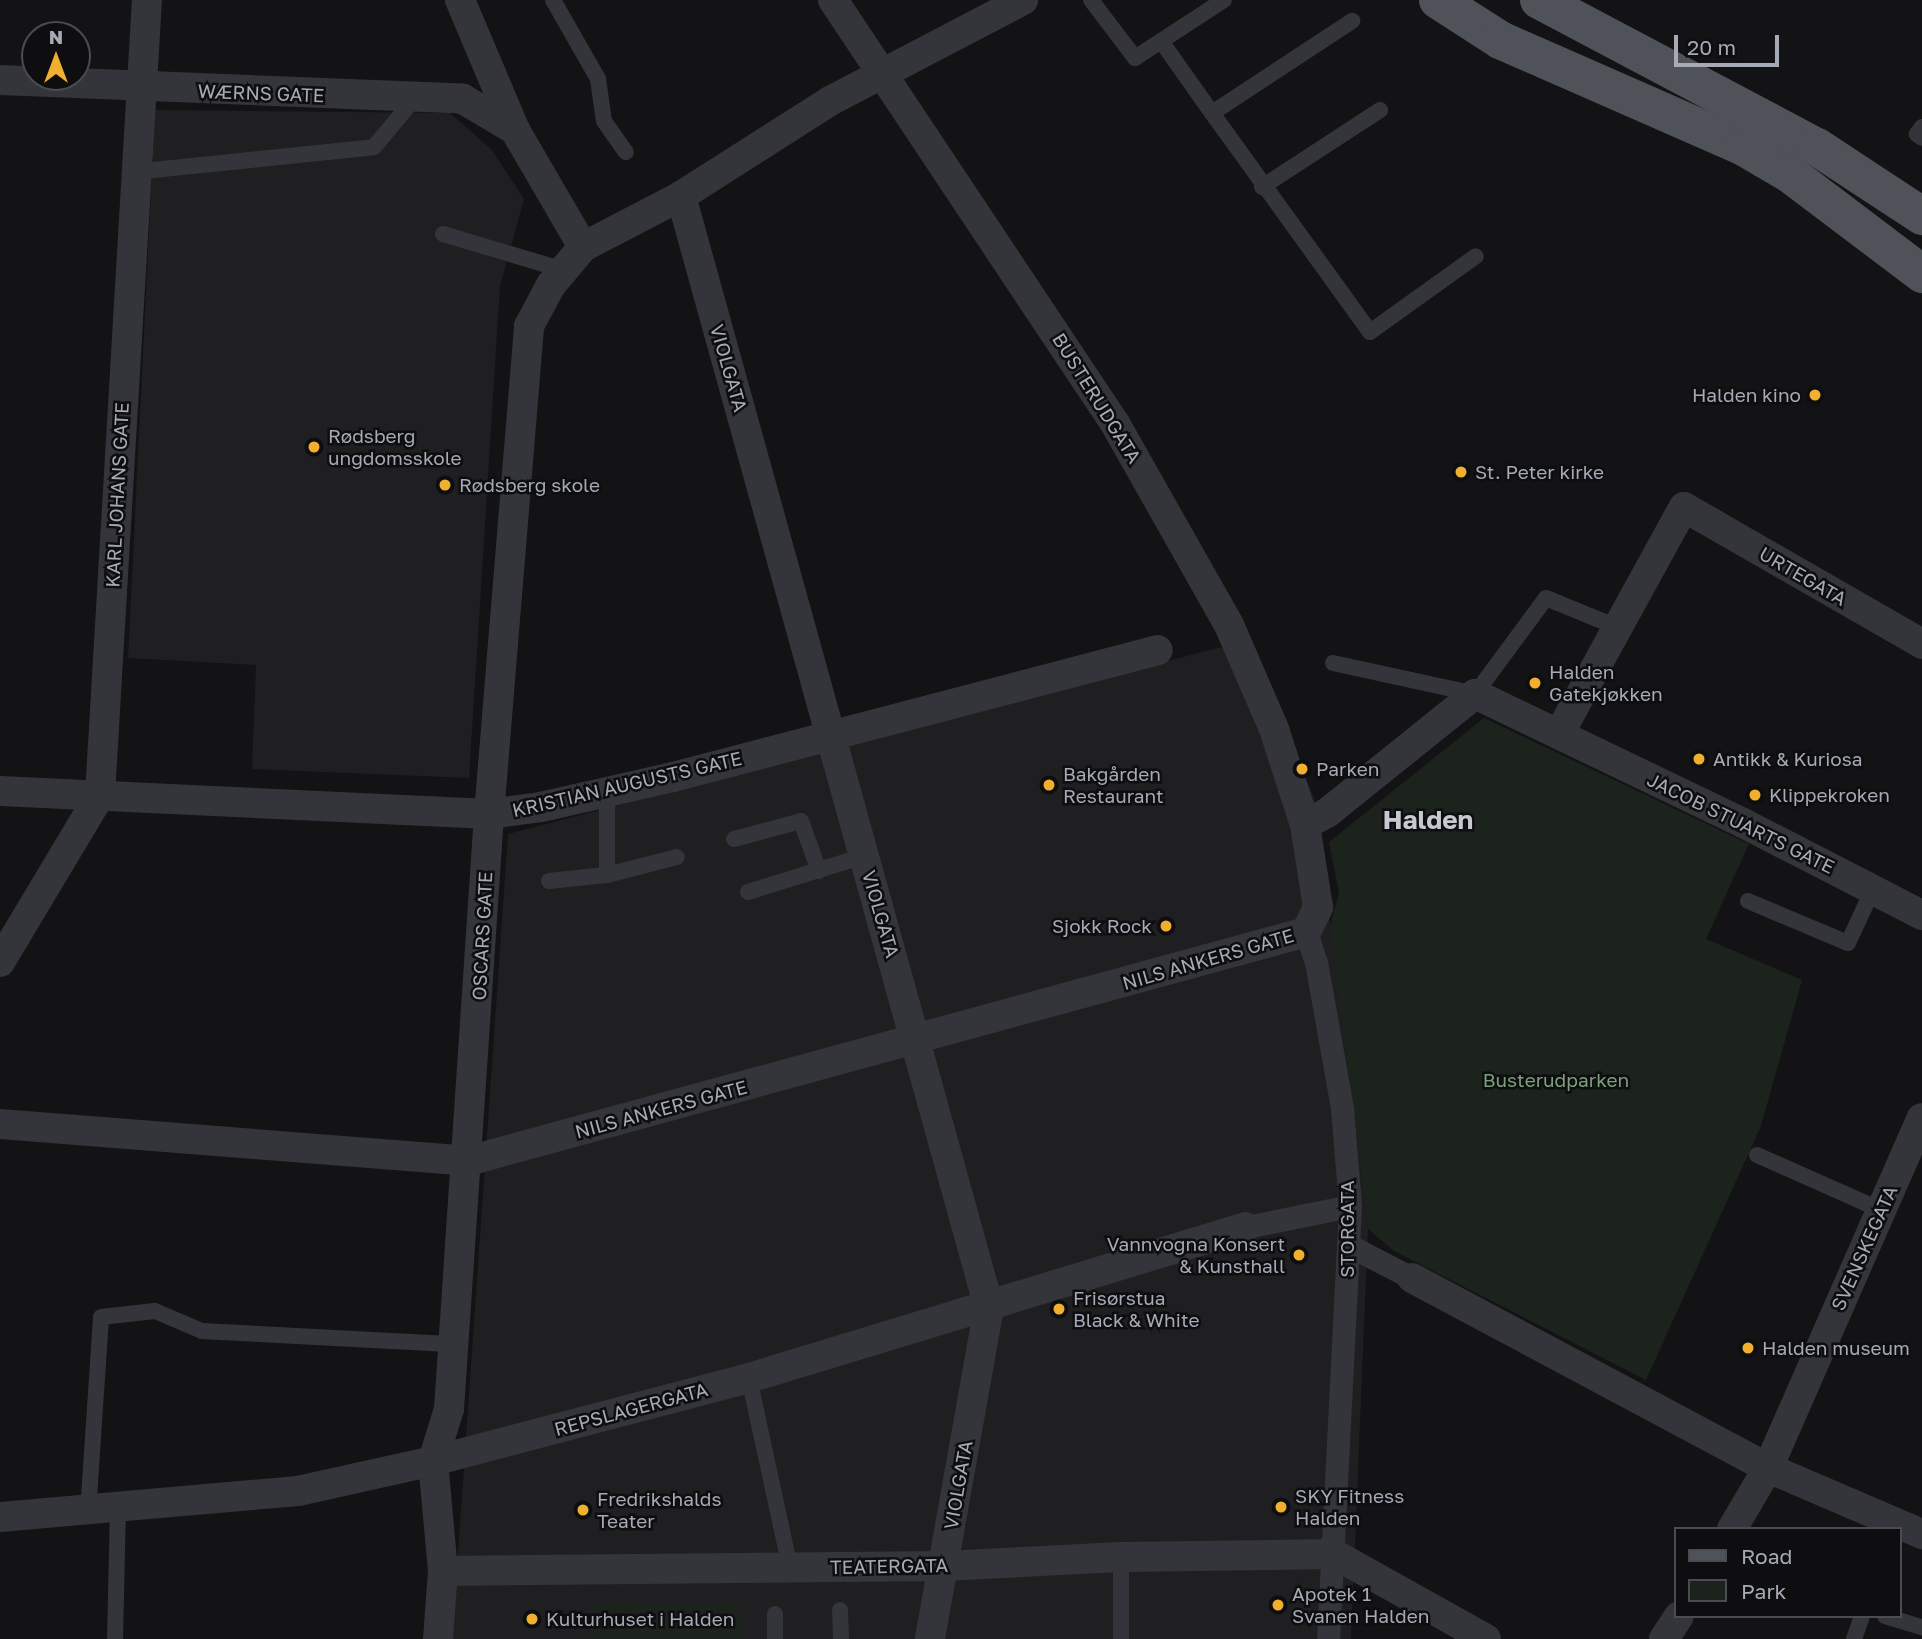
<!DOCTYPE html>
<meta charset="utf-8">
<style>
body{margin:0}
#map{position:relative;width:1922px;height:1639px;overflow:hidden;background:#131315;font-family:"Golos Text",sans-serif}
div>[style]{position:absolute}
[style*='--x']{left:calc(var(--x)*1px);top:calc(var(--y)*1px);width:calc(var(--w)*1px);rotate:calc(var(--a)*1deg)}
.built>*{inset:0;background:#1f1f22}
.green>*{inset:0;background:#1b231c;transform-origin:0 0}
.service>*{height:16px;margin:-8px;padding:0 8px;transform-origin:8px;border-radius:8px;background:#34353a}
.pedestrian>*{height:23px;margin:-11.5px;padding:0 11.5px;transform-origin:11.5px;border-radius:11.5px;background:#34353a}
.minor>*{height:30px;margin:-15px;padding:0 15px;transform-origin:15px;border-radius:15px;background:#34353a}
.primary>*{height:38px;margin:-19px;padding:0 19px;transform-origin:19px;border-radius:19px;background:#505259}
.dots>*{width:19px;height:19px;translate:-50% -50%;box-sizing:border-box;border:4px solid #0e0e10;border-radius:50%}
span{translate:-50% -50%;white-space:nowrap;text-align:center;line-height:1.15;-webkit-text-stroke:5px #0e0e10;paint-order:stroke}
.street-label{font-size:19px;color:#a5aab5}
.poi-label{font-size:19px;color:#a5aab5}
.right{translate:-100% -50%;text-align:right}
.left{translate:0 -50%;text-align:left}
.park-label{font-size:19px;color:#7ca07e}
.district-label{font-size:26px;color:#c6c9d1;font-weight:700}
.legend{position:absolute;left:1674px;top:1527px;width:228px;height:91px;box-sizing:border-box;background:#0e0e10;border:2px solid #4a4c52;margin:0;padding:9px 12px;list-style:none;font-size:21px;color:#a5aab5}
.legend li{display:flex;align-items:center;gap:14px;height:35px}
.legend b{width:35px;border:2px solid #4a4c52}
.north{position:absolute;left:21px;top:21px;width:70px;height:70px;box-sizing:border-box;background:#0e0e10;border:2px solid #4a4c52;border-radius:50%;rotate:0deg;font-size:19px;font-weight:700;line-height:28px;text-align:center;color:#a5aab5}
.north::after{content:'';display:block;margin:auto;width:24px;height:32px;background:#f1af2f;clip-path:polygon(50% 0,100% 100%,50% 72%,0 100%)}
.scale{position:absolute;left:1674px;top:35px;width:105px;height:32px;box-sizing:border-box;border:4px solid #a5aab5;border-top:0;padding-left:9px;font-size:21px;line-height:24px;white-space:nowrap;color:#a5aab5;-webkit-text-stroke:5px #0e0e10;paint-order:stroke}
</style>
<div id="map">
<div class="built">
<div style="clip-path:polygon(155px 110px,450px 113px,492px 150px,524px 199px,500px 286px,469px 778px,252px 769px,256px 665px,128px 658px)"></div>
<div style="clip-path:polygon(1248px 640px,1315px 800px,1368px 1229px,1351px 1639px,452px 1639px,508px 834px)"></div>
</div>
<div class="green">
<div style="clip-path:polygon(1484px 718px,1749px 844px,1706px 939px,1802px 980px,1761px 1126px,1646px 1380px,1394px 1251px,1368px 1229px,1330px 926px,1339px 893px,1329px 842px)"></div>
<div style="left:590px;top:1604px;width:149px;height:35px"></div>
</div>
<div class="service">
<div style="--x:553;--y:0;--w:91;--a:60.3"></div>
<div style="--x:598;--y:79;--w:42;--a:81.9"></div>
<div style="--x:604;--y:121;--w:38;--a:55"></div>
<div style="--x:1091;--y:0;--w:73;--a:52.8"></div>
<div style="--x:1135;--y:58;--w:106;--a:-33.1"></div>
<div style="--x:1161;--y:41;--w:88;--a:54.7"></div>
<div style="--x:1212;--y:113;--w:168;--a:-33.3"></div>
<div style="--x:1212;--y:113;--w:270;--a:54.2"></div>
<div style="--x:1370;--y:332;--w:130;--a:-35.6"></div>
<div style="--x:1922;--y:127;--w:9;--a:126"></div>
<div style="--x:1917;--y:134;--w:6;--a:39"></div>
<div style="--x:134;--y:172;--w:241;--a:-5.9"></div>
<div style="--x:374;--y:147;--w:64;--a:-50.1"></div>
<div style="--x:1262;--y:187;--w:141;--a:-33.1"></div>
<div style="--x:443;--y:234;--w:126;--a:16.6"></div>
<div style="--x:1333;--y:663;--w:145;--a:12.3"></div>
<div style="--x:1475;--y:694;--w:119;--a:-53.5"></div>
<div style="--x:1546;--y:598;--w:79;--a:22.3"></div>
<div style="--x:607;--y:792;--w:83;--a:90"></div>
<div style="--x:607;--y:875;--w:72;--a:-14.4"></div>
<div style="--x:734;--y:839;--w:69;--a:-15"></div>
<div style="--x:801;--y:821;--w:53;--a:70.2"></div>
<div style="--x:549;--y:881;--w:58;--a:-5.9"></div>
<div style="--x:748;--y:892;--w:121;--a:-17.2"></div>
<div style="--x:1748;--y:901;--w:108;--a:22.8"></div>
<div style="--x:1848;--y:943;--w:60;--a:-65.2"></div>
<div style="--x:1757;--y:1155;--w:136;--a:23.9"></div>
<div style="--x:749;--y:1378;--w:193;--a:77.8"></div>
<div style="--x:88;--y:1513;--w:196;--a:-86.2"></div>
<div style="--x:101;--y:1317;--w:54;--a:-6.3"></div>
<div style="--x:155;--y:1311;--w:51;--a:23.1"></div>
<div style="--x:202;--y:1331;--w:252;--a:3"></div>
<div style="--x:1121;--y:1557;--w:82;--a:90"></div>
<div style="--x:840;--y:1610;--w:29;--a:88"></div>
<div style="--x:775;--y:1614;--w:25;--a:90"></div>
<div style="--x:1885;--y:1616;--w:39;--a:17"></div>
<div style="--x:115;--y:1639;--w:130;--a:-88.7"></div>
<div style="--x:1854;--y:1639;--w:24;--a:-71"></div>
</div>
<div class="pedestrian">
<div style="--x:1306;--y:932;--w:32;--a:72"></div>
<div style="--x:1316;--y:962;--w:148;--a:79.9"></div>
<div style="--x:1342;--y:1108;--w:98;--a:85.3"></div>
<div style="--x:1350;--y:1206;--w:434;--a:92.9"></div>
<div style="--x:1246;--y:1227;--w:106;--a:-11.4"></div>
<div style="--x:1350;--y:1246;--w:70;--a:27.3"></div>
</div>
<div class="minor">
<div style="--x:460;--y:0;--w:141;--a:67.1"></div>
<div style="--x:515;--y:130;--w:135;--a:59.8"></div>
<div style="--x:583;--y:247;--w:110;--a:-27.5"></div>
<div style="--x:681;--y:196;--w:177;--a:-32.5"></div>
<div style="--x:830;--y:101;--w:218;--a:-27.6"></div>
<div style="--x:0;--y:80;--w:463;--a:2.3"></div>
<div style="--x:463;--y:99;--w:61;--a:30.8"></div>
<div style="--x:681;--y:196;--w:1153;--a:74.51"></div>
<div style="--x:989;--y:1307;--w:337;--a:100.1"></div>
<div style="--x:1559;--y:734;--w:259;--a:-61.2"></div>
<div style="--x:1684;--y:507;--w:275;--a:29.9"></div>
<div style="--x:0;--y:791;--w:490;--a:2.7"></div>
<div style="--x:489;--y:814;--w:52;--a:-7.7"></div>
<div style="--x:541;--y:807;--w:135;--a:-12.8"></div>
<div style="--x:673;--y:777;--w:501;--a:-14.67"></div>
<div style="--x:1305;--y:825;--w:25;--a:-29"></div>
<div style="--x:1327;--y:813;--w:190;--a:-38.8"></div>
<div style="--x:1475;--y:694;--w:297;--a:25.7"></div>
<div style="--x:1743;--y:823;--w:201;--a:27.2"></div>
<div style="--x:0;--y:962;--w:195;--a:-59.1"></div>
<div style="--x:100;--y:795;--w:796;--a:-86.62"></div>
<div style="--x:0;--y:1124;--w:469;--a:4.5"></div>
<div style="--x:468;--y:1161;--w:869;--a:-15.28"></div>
<div style="--x:1306;--y:932;--w:28;--a:-64"></div>
<div style="--x:1318;--y:907;--w:83;--a:-99"></div>
<div style="--x:1305;--y:825;--w:101;--a:-107.9"></div>
<div style="--x:1274;--y:729;--w:113;--a:-113.4"></div>
<div style="--x:1229;--y:625;--w:233;--a:-119.5"></div>
<div style="--x:1114;--y:422;--w:507;--a:-123.66"></div>
<div style="--x:1412;--y:1278;--w:404;--a:28.1"></div>
<div style="--x:1768;--y:1468;--w:168;--a:23.2"></div>
<div style="--x:0;--y:1517;--w:299;--a:-5"></div>
<div style="--x:298;--y:1491;--w:138;--a:-12.5"></div>
<div style="--x:433;--y:1461;--w:327;--a:-14.7"></div>
<div style="--x:749;--y:1378;--w:519;--a:-16.9"></div>
<div style="--x:1732;--y:1529;--w:71;--a:-59.5"></div>
<div style="--x:1768;--y:1468;--w:382;--a:-66.3"></div>
<div style="--x:443;--y:1571;--w:500;--a:-0.57"></div>
<div style="--x:943;--y:1566;--w:178;--a:-2.9"></div>
<div style="--x:1121;--y:1557;--w:213;--a:-0.8"></div>
<div style="--x:1334;--y:1554;--w:174;--a:29.2"></div>
<div style="--x:438;--y:1639;--w:68;--a:-85.8"></div>
<div style="--x:443;--y:1571;--w:110;--a:-95.2"></div>
<div style="--x:433;--y:1461;--w:54;--a:-72.9"></div>
<div style="--x:449;--y:1409;--w:596;--a:-86.15"></div>
<div style="--x:489;--y:814;--w:490;--a:-85.3"></div>
<div style="--x:529;--y:326;--w:47;--a:-61.8"></div>
<div style="--x:551;--y:285;--w:50;--a:-49.9"></div>
<div style="--x:1664;--y:1639;--w:27;--a:-57"></div>
</div>
<div class="primary">
<div style="--x:1438;--y:0;--w:74;--a:32.8"></div>
<div style="--x:1500;--y:40;--w:266;--a:23.7"></div>
<div style="--x:1744;--y:147;--w:53;--a:30.4"></div>
<div style="--x:1790;--y:174;--w:166;--a:37.1"></div>
<div style="--x:1539;--y:0;--w:314;--a:27.9"></div>
<div style="--x:1817;--y:147;--w:126;--a:33.3"></div>
</div>
<div class="dots">
<div style="left:1815px;top:395px;background:#f1af2f"></div>
<div style="left:314px;top:447px;background:#f1af2f"></div>
<div style="left:1461px;top:472px;background:#f1af2f"></div>
<div style="left:445px;top:485px;background:#f1af2f"></div>
<div style="left:1535px;top:683px;background:#f1af2f"></div>
<div style="left:1699px;top:759px;background:#f1af2f"></div>
<div style="left:1302px;top:769px;background:#f1af2f"></div>
<div style="left:1049px;top:785px;background:#f1af2f"></div>
<div style="left:1755px;top:795px;background:#f1af2f"></div>
<div style="left:1166px;top:926px;background:#f1af2f"></div>
<div style="left:1299px;top:1255px;background:#f1af2f"></div>
<div style="left:1059px;top:1309px;background:#f1af2f"></div>
<div style="left:1748px;top:1348px;background:#f1af2f"></div>
<div style="left:1281px;top:1507px;background:#f1af2f"></div>
<div style="left:583px;top:1510px;background:#f1af2f"></div>
<div style="left:1278px;top:1605px;background:#f1af2f"></div>
<div style="left:532px;top:1619px;background:#f1af2f"></div>
</div>
<div class="street-label">
<span style="left:261px;top:93px;rotate:2deg">WÆRNS GATE</span>
<span style="left:729px;top:368px;rotate:74deg">VIOLGATA</span>
<span style="left:1097px;top:398px;rotate:58deg">BUSTERUDGATA</span>
<span style="left:117px;top:495px;rotate:-87deg">KARL JOHANS GATE</span>
<span style="left:1803px;top:576px;rotate:30deg">URTEGATA</span>
<span style="left:627px;top:784px;rotate:-13deg">KRISTIAN AUGUSTS GATE</span>
<span style="left:1741px;top:823px;rotate:26deg">JACOB STUARTS GATE</span>
<span style="left:881px;top:914px;rotate:74deg">VIOLGATA</span>
<span style="left:482px;top:936px;rotate:-87deg">OSCARS GATE</span>
<span style="left:1208px;top:959px;rotate:-16deg">NILS ANKERS GATE</span>
<span style="left:661px;top:1109px;rotate:-15deg">NILS ANKERS GATE</span>
<span style="left:1347px;top:1229px;rotate:-90deg">STORGATA</span>
<span style="left:1864px;top:1248px;rotate:-66deg">SVENSKEGATA</span>
<span style="left:631px;top:1409px;rotate:-15deg">REPSLAGERGATA</span>
<span style="left:958px;top:1485px;rotate:-80deg">VIOLGATA</span>
<span style="left:889px;top:1566px;rotate:-1deg">TEATERGATA</span>
</div>
<div class="poi-label">
<span class="right" style="left:1801px;top:395px">Halden kino</span>
<span class="left" style="left:328px;top:447px">Rødsberg<br>ungdomsskole</span>
<span class="left" style="left:1475px;top:472px">St. Peter kirke</span>
<span class="left" style="left:459px;top:485px">Rødsberg skole</span>
<span class="left" style="left:1549px;top:683px">Halden<br>Gatekjøkken</span>
<span class="left" style="left:1713px;top:759px">Antikk &amp; Kuriosa</span>
<span class="left" style="left:1316px;top:769px">Parken</span>
<span class="left" style="left:1063px;top:785px">Bakgården<br>Restaurant</span>
<span class="left" style="left:1769px;top:795px">Klippekroken</span>
<span class="right" style="left:1152px;top:926px">Sjokk Rock</span>
<span class="right" style="left:1285px;top:1255px">Vannvogna Konsert<br>&amp; Kunsthall</span>
<span class="left" style="left:1073px;top:1309px">Frisørstua<br>Black &amp; White</span>
<span class="left" style="left:1762px;top:1348px">Halden museum</span>
<span class="left" style="left:1295px;top:1507px">SKY Fitness<br>Halden</span>
<span class="left" style="left:597px;top:1510px">Fredrikshalds<br>Teater</span>
<span class="left" style="left:1292px;top:1605px">Apotek 1<br>Svanen Halden</span>
<span class="left" style="left:546px;top:1619px">Kulturhuset i Halden</span>
</div>
<div class="park-label">
<span style="left:1556px;top:1080px">Busterudparken</span>
</div>
<div class="district-label">
<span style="left:1428px;top:820px">Halden</span>
</div>
<ul class="legend">
<li><b style="height:9px;background:#505259"></b>Road</li>
<li><b style="height:19px;background:#1b231c"></b>Park</li>
</ul>
<div class="north">N</div>
<div class="scale">20 m</div>
</div>
